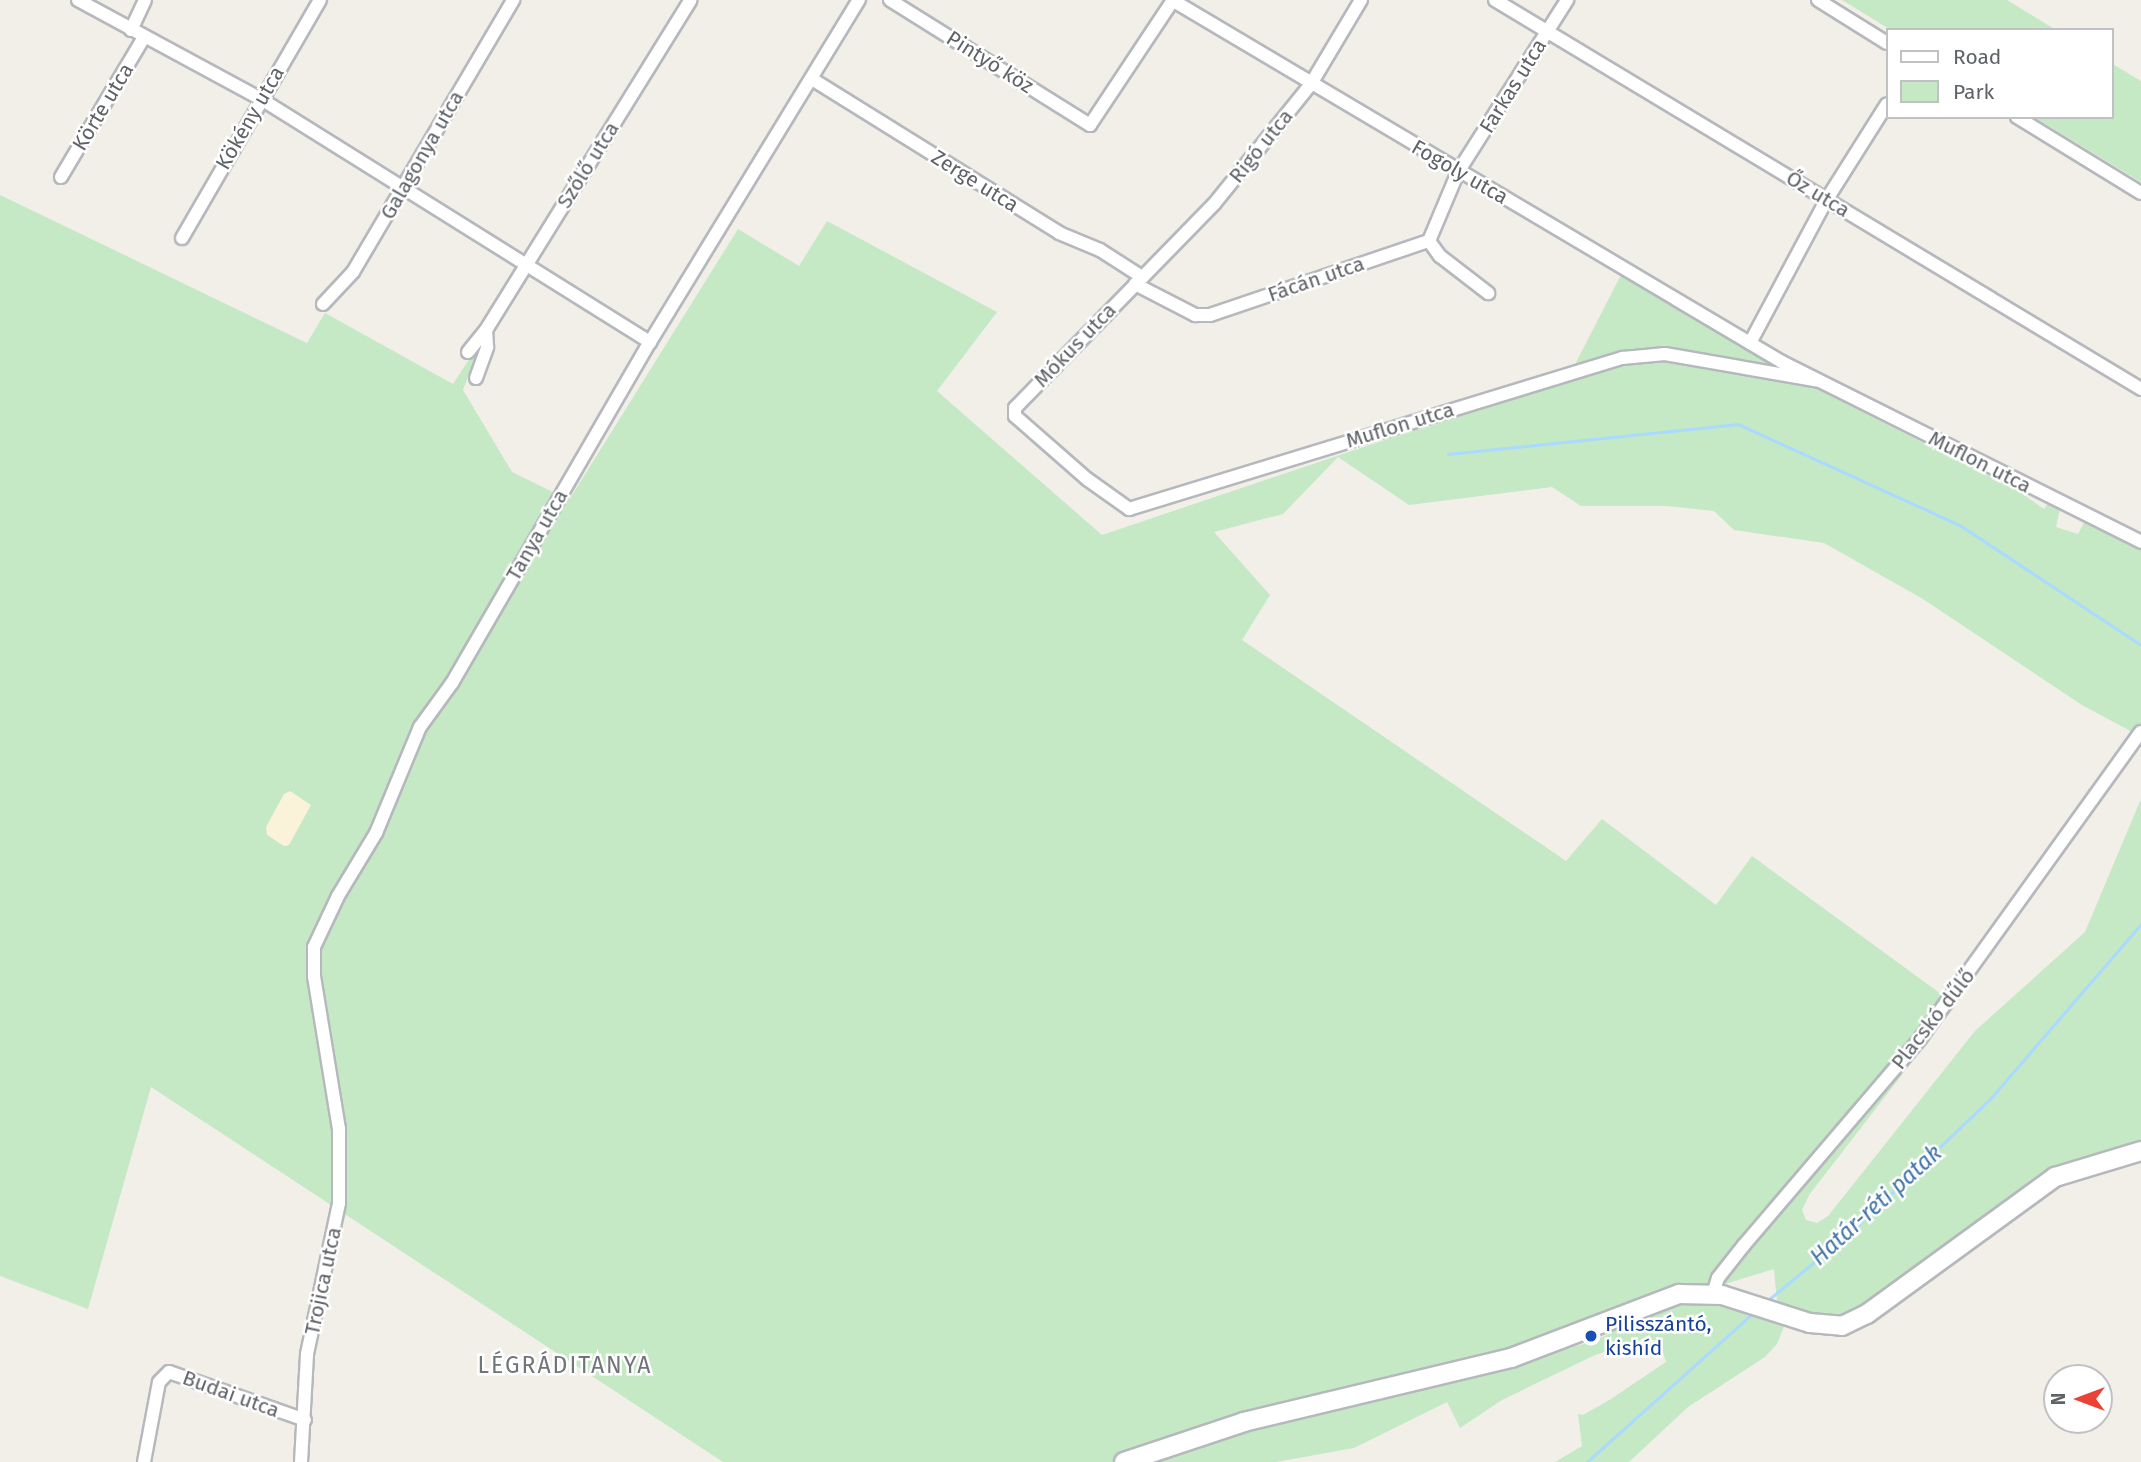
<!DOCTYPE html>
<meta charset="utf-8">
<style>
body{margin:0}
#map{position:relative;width:2141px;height:1462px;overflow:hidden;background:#f1efe8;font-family:"Fira Sans",sans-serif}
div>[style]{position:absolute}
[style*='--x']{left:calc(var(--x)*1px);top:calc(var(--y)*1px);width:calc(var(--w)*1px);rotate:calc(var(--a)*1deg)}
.green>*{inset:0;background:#c5e8c5}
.sand>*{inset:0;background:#fbf3d9}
.stream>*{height:2.5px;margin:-1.25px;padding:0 1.25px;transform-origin:1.25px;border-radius:1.25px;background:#aadaff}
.roads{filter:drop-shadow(2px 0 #b5b8bc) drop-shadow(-2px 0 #b5b8bc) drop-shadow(0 2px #b5b8bc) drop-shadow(0 -2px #b5b8bc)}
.street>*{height:12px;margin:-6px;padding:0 6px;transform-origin:6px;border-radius:6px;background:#fff}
.secondary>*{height:18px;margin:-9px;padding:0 9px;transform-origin:9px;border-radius:9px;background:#fff}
.dots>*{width:19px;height:19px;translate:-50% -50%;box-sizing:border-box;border:4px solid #fff;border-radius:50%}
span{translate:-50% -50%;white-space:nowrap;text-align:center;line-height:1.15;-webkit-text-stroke:5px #fff;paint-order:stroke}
.street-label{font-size:21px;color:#5f6368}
.transit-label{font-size:21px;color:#164399}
.left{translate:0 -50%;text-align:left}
.water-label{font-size:23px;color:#4174aa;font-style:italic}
.neighbourhood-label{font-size:23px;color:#70757a;letter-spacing:2px}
.legend{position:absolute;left:1886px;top:28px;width:228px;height:91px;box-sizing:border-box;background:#fff;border:2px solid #bfc1c3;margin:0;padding:9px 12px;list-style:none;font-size:21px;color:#5f6368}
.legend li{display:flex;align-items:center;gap:14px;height:35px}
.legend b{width:35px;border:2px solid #bfc1c3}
.north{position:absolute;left:2043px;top:1364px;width:70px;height:70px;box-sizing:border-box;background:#fff;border:2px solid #bfc1c3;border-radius:50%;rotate:270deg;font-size:19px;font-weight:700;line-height:28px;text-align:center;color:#5f6368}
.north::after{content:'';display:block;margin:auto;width:24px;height:32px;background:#ea4335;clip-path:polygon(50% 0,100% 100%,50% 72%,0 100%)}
</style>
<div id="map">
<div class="green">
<div style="clip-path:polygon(1842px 0,2007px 0,2056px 30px,1891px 30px)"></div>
<div style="clip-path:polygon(2111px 63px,2141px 81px,2141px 182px,2034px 117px,2111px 117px)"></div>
<div style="clip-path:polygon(evenodd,0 195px,307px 343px,325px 313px,453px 384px,481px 341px,463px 390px,512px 472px,569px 500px,738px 229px,799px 266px,827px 221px,997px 312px,937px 391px,1102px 535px,1568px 378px,1622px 273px,1821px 391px,2020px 492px,2044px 509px,2048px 503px,2060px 509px,2056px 527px,2078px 534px,2085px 521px,2141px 549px,2141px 728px,2136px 734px,2082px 705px,1923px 599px,1824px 543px,1734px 530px,1714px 511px,1667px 506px,1581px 506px,1552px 487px,1409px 505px,1338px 457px,1283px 514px,1214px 532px,1270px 595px,1242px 640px,1566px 861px,1602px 819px,1716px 905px,1752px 856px,1956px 1005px,1809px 1195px,1802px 1210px,1806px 1220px,1817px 1223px,1828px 1216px,1975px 1031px,2085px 932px,2141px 799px,2141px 1143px,2066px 1164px,1847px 1318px,1814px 1317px,1777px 1302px,1774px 1269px,1695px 1293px,1785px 1324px,1777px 1344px,1765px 1357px,1688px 1407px,1629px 1462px,1555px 1462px,1582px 1446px,1578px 1414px,1583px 1415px,1611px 1399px,1666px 1362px,1659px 1340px,1640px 1340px,1595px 1355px,1502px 1400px,1460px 1428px,1447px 1402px,1354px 1448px,1276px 1462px,723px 1462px,151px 1087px,88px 1309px,0 1276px,0 195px,1632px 1313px,1611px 1333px,1591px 1342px,1439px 1382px,1632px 1313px)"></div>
</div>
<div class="sand">
<div style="clip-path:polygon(290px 791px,311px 805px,289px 845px,284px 846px,267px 835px,266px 827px,284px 794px)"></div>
</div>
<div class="stream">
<div style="--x:1448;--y:454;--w:292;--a:-5.9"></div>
<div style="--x:1738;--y:424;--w:244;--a:24.5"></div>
<div style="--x:1960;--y:525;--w:217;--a:33.5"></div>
<div style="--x:1767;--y:1301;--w:113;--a:-39.6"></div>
<div style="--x:1854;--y:1229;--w:188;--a:-43.7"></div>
<div style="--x:1990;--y:1099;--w:231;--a:-49.2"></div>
<div style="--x:1587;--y:1462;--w:224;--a:-41.9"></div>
</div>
<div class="roads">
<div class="street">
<div style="--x:78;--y:0;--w:208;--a:28.4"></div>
<div style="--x:261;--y:99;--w:459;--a:32"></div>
<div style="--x:890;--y:0;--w:236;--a:32"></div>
<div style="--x:1090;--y:125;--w:150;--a:-56.4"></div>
<div style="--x:1172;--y:0;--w:709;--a:30.69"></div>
<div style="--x:1782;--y:362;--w:402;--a:26.6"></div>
<div style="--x:1361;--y:0;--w:98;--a:120.8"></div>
<div style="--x:1311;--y:84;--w:154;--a:128.9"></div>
<div style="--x:1214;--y:204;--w:285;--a:134.3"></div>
<div style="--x:1015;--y:408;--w:8;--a:90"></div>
<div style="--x:1015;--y:416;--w:96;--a:41.2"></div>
<div style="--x:1087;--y:479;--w:52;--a:35.5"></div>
<div style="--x:1129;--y:509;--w:516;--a:-17.03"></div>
<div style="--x:1622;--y:358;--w:43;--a:-5.3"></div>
<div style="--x:1665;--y:354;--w:156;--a:9.9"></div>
<div style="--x:1495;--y:0;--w:754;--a:31.05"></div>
<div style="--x:1818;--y:0;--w:81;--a:31.9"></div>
<div style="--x:131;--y:30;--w:33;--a:-65"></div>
<div style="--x:812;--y:79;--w:291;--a:31.9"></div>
<div style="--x:1059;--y:233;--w:44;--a:22.5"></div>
<div style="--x:1100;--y:250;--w:50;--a:32.7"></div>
<div style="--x:2017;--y:117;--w:145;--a:31.5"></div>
<div style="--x:61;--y:177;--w:163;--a:-59.3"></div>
<div style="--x:182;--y:238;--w:275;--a:-59.9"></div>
<div style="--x:1429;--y:241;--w:19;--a:54"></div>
<div style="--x:1440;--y:256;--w:61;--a:37.6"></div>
<div style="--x:1135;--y:284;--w:68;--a:27.3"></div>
<div style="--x:1195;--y:315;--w:15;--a:0"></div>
<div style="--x:1210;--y:315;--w:231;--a:-18.7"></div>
<div style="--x:1429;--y:241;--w:75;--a:-67.2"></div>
<div style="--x:1458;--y:172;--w:204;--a:-57.6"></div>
<div style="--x:323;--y:304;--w:44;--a:-46.8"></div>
<div style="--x:353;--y:272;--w:316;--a:-59.5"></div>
<div style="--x:1750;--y:343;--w:163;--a:-61.9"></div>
<div style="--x:1827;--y:199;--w:112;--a:-57.7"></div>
<div style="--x:468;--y:352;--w:28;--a:-51"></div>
<div style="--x:476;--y:378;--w:33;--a:-70"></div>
<div style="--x:487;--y:347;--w:17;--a:-93"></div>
<div style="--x:486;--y:330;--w:388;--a:-58.2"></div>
<div style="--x:1713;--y:1294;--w:17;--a:-73"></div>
<div style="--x:1718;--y:1278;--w:42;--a:-51.8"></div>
<div style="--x:1744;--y:1245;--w:271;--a:-49.5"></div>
<div style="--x:1920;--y:1039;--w:378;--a:-54.3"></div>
<div style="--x:144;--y:1462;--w:81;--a:-79.4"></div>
<div style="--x:159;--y:1382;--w:14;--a:-45"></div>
<div style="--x:169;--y:1372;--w:144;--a:19.4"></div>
<div style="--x:301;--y:1462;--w:108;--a:-86.8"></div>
<div style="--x:307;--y:1354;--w:154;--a:-78"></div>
<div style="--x:339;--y:1203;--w:74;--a:-90"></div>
<div style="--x:339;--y:1129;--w:154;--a:-99.3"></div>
<div style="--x:314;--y:977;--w:30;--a:-90"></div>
<div style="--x:314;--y:947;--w:56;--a:-64.8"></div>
<div style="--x:338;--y:896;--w:74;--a:-58.9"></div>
<div style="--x:376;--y:833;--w:115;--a:-67.5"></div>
<div style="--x:420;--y:727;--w:54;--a:-54"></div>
<div style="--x:452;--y:683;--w:394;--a:-59.9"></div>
<div style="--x:650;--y:342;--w:401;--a:-58.6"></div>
</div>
<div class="secondary">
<div style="--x:1124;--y:1462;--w:126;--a:-18.4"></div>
<div style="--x:1244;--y:1422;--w:275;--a:-13.5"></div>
<div style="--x:1511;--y:1358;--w:180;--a:-20.9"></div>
<div style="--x:1679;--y:1294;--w:43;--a:1.3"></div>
<div style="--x:1722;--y:1295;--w:92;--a:17.7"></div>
<div style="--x:1810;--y:1323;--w:32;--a:5"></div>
<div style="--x:1842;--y:1326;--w:28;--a:-26"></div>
<div style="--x:1867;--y:1314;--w:233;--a:-36.1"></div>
<div style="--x:2055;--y:1177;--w:90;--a:-16.8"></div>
</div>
</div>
<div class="dots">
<div style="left:1591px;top:1336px;background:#1a4fb4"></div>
</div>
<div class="street-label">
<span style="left:990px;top:62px;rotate:32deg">Pintyő köz</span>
<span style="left:1513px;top:86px;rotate:-58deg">Farkas utca</span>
<span style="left:103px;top:107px;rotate:-59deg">Körte utca</span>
<span style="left:250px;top:118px;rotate:-60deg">Kökény utca</span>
<span style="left:1261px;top:146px;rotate:-51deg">Rigó utca</span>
<span style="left:422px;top:155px;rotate:-60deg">Galagonya utca</span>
<span style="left:588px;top:165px;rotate:-58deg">Szőlő utca</span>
<span style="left:1460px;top:172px;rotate:30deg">Fogoly utca</span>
<span style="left:975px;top:181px;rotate:32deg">Zerge utca</span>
<span style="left:1818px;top:194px;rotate:31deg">Őz utca</span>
<span style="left:1316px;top:279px;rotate:-19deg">Fácán utca</span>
<span style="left:1075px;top:345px;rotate:-46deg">Mókus utca</span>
<span style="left:1400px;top:425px;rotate:-17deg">Muflon utca</span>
<span style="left:1980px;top:462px;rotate:27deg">Muflon utca</span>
<span style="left:537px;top:535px;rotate:-60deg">Tanya utca</span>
<span style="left:1933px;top:1019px;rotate:-52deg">Placskó dűlő</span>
<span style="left:323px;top:1281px;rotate:-78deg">Trojica utca</span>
<span style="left:231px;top:1394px;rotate:20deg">Budai utca</span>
</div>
<div class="transit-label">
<span class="left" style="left:1605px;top:1336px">Pilisszántó,<br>kishíd</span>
</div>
<div class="water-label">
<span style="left:1876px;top:1205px;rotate:-42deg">Határ-réti patak</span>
</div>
<div class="neighbourhood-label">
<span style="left:565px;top:1365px">LÉGRÁDITANYA</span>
</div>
<ul class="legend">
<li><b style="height:9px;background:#fff"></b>Road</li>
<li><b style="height:19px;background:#c5e8c5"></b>Park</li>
</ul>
<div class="north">N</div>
</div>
